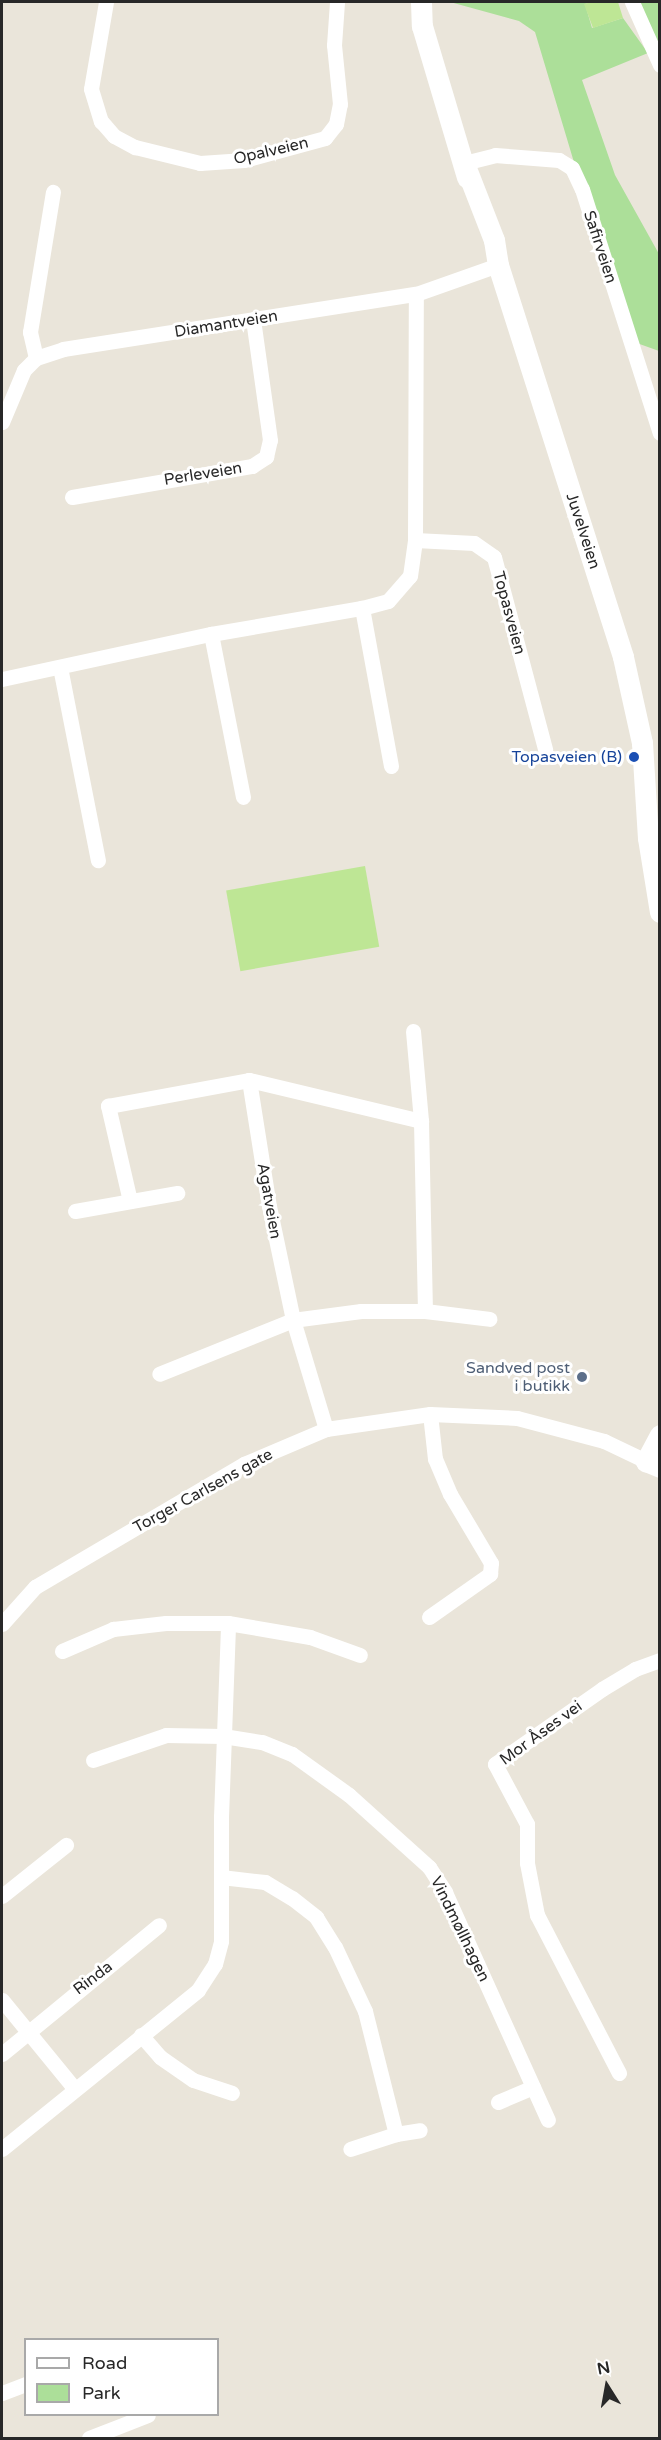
<!DOCTYPE html>
<meta charset="utf-8">
<style>
body{margin:0}
#map{position:relative;width:661px;height:2440px;overflow:hidden;background:#eae5da;font-family:"Varela Round",sans-serif}
div>[style]{position:absolute}
[style*='--x']{left:calc(var(--x)*1px);top:calc(var(--y)*1px);width:calc(var(--w)*1px);rotate:calc(var(--a)*1deg)}
.green>*{inset:0;background:#acdf99}
.pitch>*{inset:0;background:#bee695;transform-origin:0 0}
.street>*{height:15px;margin:-7.5px;padding:0 7.5px;transform-origin:7.5px;border-radius:7.5px;background:#fff}
.secondary>*{height:21px;margin:-10.5px;padding:0 10.5px;transform-origin:10.5px;border-radius:10.5px;background:#fff}
.dots>*{width:16px;height:16px;translate:-50% -50%;box-sizing:border-box;border:3px solid #fff;border-radius:50%}
span{translate:-50% -50%;white-space:nowrap;text-align:center;line-height:1.15;-webkit-text-stroke:6px #fff;paint-order:stroke}
.street-label{font-size:16px;color:#282828}
.transit-label{font-size:16px;color:#164399}
.right{translate:-100% -50%;text-align:right}
.service-label{font-size:16px;color:#4e5e75}
.frame{position:absolute;inset:0;border:3px solid #282828;pointer-events:none}
.legend{position:absolute;left:24px;top:2338px;width:195px;height:78px;box-sizing:border-box;background:#fff;border:2px solid #a9a9a9;margin:0;padding:8px 10px;list-style:none;font-size:18px;color:#282828}
.legend li{display:flex;align-items:center;gap:12px;height:30px}
.legend b{width:30px;border:2px solid #a9a9a9}
.north{position:absolute;left:577px;top:2356px;width:60px;height:60px;-webkit-text-stroke:4px #fff;paint-order:stroke;rotate:349deg;font-size:16px;font-weight:700;line-height:24px;text-align:center;color:#282828}
.north::after{content:'';display:block;margin:auto;width:21px;height:27px;background:#282828;clip-path:polygon(50% 0,100% 100%,50% 72%,0 100%)}
</style>
<div id="map">
<div class="green">
<div style="clip-path:polygon(450px 2px,592px 2px,585px 4px,592px 28px,623px 18px,648px 53px,582px 80px,615px 175px,659px 254px,659px 351px,634px 342px,576px 169px,535px 32px,519px 21px)"></div>
<div style="clip-path:polygon(640px 2px,659px 2px,659px 47px,649px 25px)"></div>
</div>
<div class="pitch">
<div style="clip-path:polygon(592px 2px,618px 2px,623px 18px,593px 28px,584px 4px)"></div>
<div style="left:365px;top:866px;width:82px;height:141px;rotate:80deg"></div>
</div>
<div class="street">
<div style="--x:106;--y:2;--w:88;--a:99.8"></div>
<div style="--x:91;--y:89;--w:34;--a:73"></div>
<div style="--x:101;--y:121;--w:20;--a:49"></div>
<div style="--x:114;--y:136;--w:24;--a:28"></div>
<div style="--x:135;--y:147;--w:67;--a:13.8"></div>
<div style="--x:200;--y:163;--w:44;--a:-3.9"></div>
<div style="--x:244;--y:160;--w:84;--a:-15.2"></div>
<div style="--x:325;--y:138;--w:18;--a:-52"></div>
<div style="--x:336;--y:124;--w:20;--a:-79"></div>
<div style="--x:340;--y:104;--w:59;--a:-95.8"></div>
<div style="--x:334;--y:45;--w:43;--a:-86"></div>
<div style="--x:632;--y:2;--w:69;--a:66"></div>
<div style="--x:464;--y:163;--w:32;--a:-14"></div>
<div style="--x:495;--y:155;--w:64;--a:4.5"></div>
<div style="--x:559;--y:160;--w:15;--a:32"></div>
<div style="--x:572;--y:168;--w:23;--a:65"></div>
<div style="--x:582;--y:189;--w:256;--a:72.3"></div>
<div style="--x:36;--y:358;--w:28;--a:-18"></div>
<div style="--x:63;--y:349;--w:357;--a:-8.9"></div>
<div style="--x:416;--y:294;--w:87;--a:-19.5"></div>
<div style="--x:2;--y:422;--w:56;--a:-67.1"></div>
<div style="--x:24;--y:370;--w:17;--a:-45"></div>
<div style="--x:36;--y:358;--w:27;--a:-103"></div>
<div style="--x:30;--y:332;--w:142;--a:-80.7"></div>
<div style="--x:72;--y:497;--w:183;--a:-9.8"></div>
<div style="--x:252;--y:466;--w:17;--a:-33"></div>
<div style="--x:266;--y:457;--w:17;--a:-77"></div>
<div style="--x:270;--y:440;--w:122;--a:-98"></div>
<div style="--x:415;--y:540;--w:59;--a:2.9"></div>
<div style="--x:474;--y:543;--w:24;--a:35"></div>
<div style="--x:494;--y:557;--w:199;--a:75.1"></div>
<div style="--x:211;--y:634;--w:166;--a:78.9"></div>
<div style="--x:60;--y:667;--w:197;--a:78.9"></div>
<div style="--x:2;--y:679;--w:214;--a:-12.2"></div>
<div style="--x:211;--y:634;--w:153;--a:-9.8"></div>
<div style="--x:391;--y:766;--w:161;--a:-100.4"></div>
<div style="--x:362;--y:608;--w:27;--a:-15"></div>
<div style="--x:388;--y:601;--w:33;--a:-49"></div>
<div style="--x:410;--y:576;--w:36;--a:-82"></div>
<div style="--x:415;--y:540;--w:246;--a:-89.8"></div>
<div style="--x:413;--y:1031;--w:90;--a:84.9"></div>
<div style="--x:249;--y:1080;--w:128;--a:81"></div>
<div style="--x:269;--y:1206;--w:116;--a:78.1"></div>
<div style="--x:293;--y:1320;--w:114;--a:73.2"></div>
<div style="--x:130;--y:1201;--w:98;--a:-103"></div>
<div style="--x:108;--y:1106;--w:143;--a:-10.4"></div>
<div style="--x:249;--y:1080;--w:177;--a:13.4"></div>
<div style="--x:421;--y:1121;--w:190;--a:88.8"></div>
<div style="--x:425;--y:1311;--w:64;--a:180"></div>
<div style="--x:361;--y:1311;--w:69;--a:172.5"></div>
<div style="--x:293;--y:1320;--w:144;--a:158.1"></div>
<div style="--x:75;--y:1211;--w:104;--a:-10"></div>
<div style="--x:425;--y:1311;--w:65;--a:7"></div>
<div style="--x:429;--y:1617;--w:75;--a:-35.2"></div>
<div style="--x:490;--y:1574;--w:11;--a:-85"></div>
<div style="--x:491;--y:1563;--w:80;--a:-120.7"></div>
<div style="--x:450;--y:1494;--w:38;--a:-113"></div>
<div style="--x:435;--y:1459;--w:45;--a:-96.3"></div>
<div style="--x:2;--y:1624;--w:50;--a:-48.3"></div>
<div style="--x:35;--y:1587;--w:243;--a:-30.5"></div>
<div style="--x:244;--y:1464;--w:89;--a:-23.1"></div>
<div style="--x:326;--y:1429;--w:105;--a:-8.2"></div>
<div style="--x:430;--y:1414;--w:87;--a:2.6"></div>
<div style="--x:517;--y:1418;--w:90;--a:14.8"></div>
<div style="--x:604;--y:1441;--w:47;--a:25.5"></div>
<div style="--x:62;--y:1651;--w:56;--a:-23.3"></div>
<div style="--x:113;--y:1629;--w:53;--a:-6.5"></div>
<div style="--x:166;--y:1623;--w:62;--a:0"></div>
<div style="--x:228;--y:1623;--w:83;--a:9.7"></div>
<div style="--x:310;--y:1637;--w:53;--a:19.8"></div>
<div style="--x:93;--y:1760;--w:77;--a:-18.9"></div>
<div style="--x:166;--y:1735;--w:57;--a:1"></div>
<div style="--x:223;--y:1736;--w:39;--a:9"></div>
<div style="--x:262;--y:1742;--w:32;--a:22"></div>
<div style="--x:292;--y:1754;--w:70;--a:35.7"></div>
<div style="--x:349;--y:1795;--w:108;--a:42"></div>
<div style="--x:429;--y:1867;--w:30;--a:57"></div>
<div style="--x:445;--y:1892;--w:250;--a:65.7"></div>
<div style="--x:221;--y:1877;--w:44;--a:6.5"></div>
<div style="--x:265;--y:1882;--w:31;--a:31"></div>
<div style="--x:292;--y:1898;--w:31;--a:38"></div>
<div style="--x:316;--y:1917;--w:36;--a:58"></div>
<div style="--x:335;--y:1947;--w:71;--a:64.9"></div>
<div style="--x:365;--y:2011;--w:127;--a:75.9"></div>
<div style="--x:396;--y:2134;--w:48;--a:161.9"></div>
<div style="--x:2;--y:1896;--w:82;--a:-38.6"></div>
<div style="--x:2;--y:2000;--w:114;--a:50.7"></div>
<div style="--x:141;--y:2035;--w:29;--a:49"></div>
<div style="--x:160;--y:2057;--w:40;--a:34.9"></div>
<div style="--x:193;--y:2080;--w:41;--a:18.4"></div>
<div style="--x:2;--y:2054;--w:203;--a:-39.4"></div>
<div style="--x:619;--y:2073;--w:178;--a:-117.4"></div>
<div style="--x:537;--y:1915;--w:53;--a:-100.9"></div>
<div style="--x:527;--y:1863;--w:39;--a:-90"></div>
<div style="--x:527;--y:1824;--w:68;--a:-118.1"></div>
<div style="--x:495;--y:1764;--w:131;--a:-35"></div>
<div style="--x:602;--y:1689;--w:39;--a:-31"></div>
<div style="--x:635;--y:1669;--w:27;--a:-20"></div>
<div style="--x:498;--y:2102;--w:38;--a:-23"></div>
<div style="--x:396;--y:2134;--w:24;--a:-9"></div>
<div style="--x:2;--y:2149;--w:252;--a:-39"></div>
<div style="--x:198;--y:1990;--w:31;--a:-57"></div>
<div style="--x:215;--y:1964;--w:24;--a:-75"></div>
<div style="--x:221;--y:1941;--w:124;--a:-90"></div>
<div style="--x:221;--y:1817;--w:194;--a:-87.9"></div>
<div style="--x:2;--y:2393;--w:26;--a:-21"></div>
<div style="--x:89;--y:2438;--w:63;--a:-21.3"></div>
</div>
<div class="secondary">
<div style="--x:421;--y:2;--w:24;--a:88"></div>
<div style="--x:422;--y:26;--w:158;--a:73.4"></div>
<div style="--x:464;--y:163;--w:83;--a:68.7"></div>
<div style="--x:494;--y:240;--w:25;--a:81"></div>
<div style="--x:498;--y:265;--w:411;--a:72.3"></div>
<div style="--x:623;--y:657;--w:88;--a:77.5"></div>
<div style="--x:642;--y:743;--w:95;--a:86.4"></div>
<div style="--x:648;--y:838;--w:75;--a:80.8"></div>
<div style="--x:660;--y:1435;--w:30;--a:118"></div>
<div style="--x:646;--y:1461;--w:15;--a:23"></div>
</div>
<div class="dots">
<div style="left:634px;top:757px;background:#1a4fb4"></div>
<div style="left:582px;top:1377px;background:#5c6f8a"></div>
</div>
<div class="street-label">
<span style="left:271px;top:151px;rotate:-13deg">Opalveien</span>
<span style="left:600px;top:247px;rotate:72deg">Safirveien</span>
<span style="left:226px;top:324px;rotate:-9deg">Diamantveien</span>
<span style="left:203px;top:474px;rotate:-9deg">Perleveien</span>
<span style="left:583px;top:531px;rotate:72deg">Juvelveien</span>
<span style="left:509px;top:613px;rotate:75deg">Topasveien</span>
<span style="left:269px;top:1201px;rotate:80deg">Agatveien</span>
<span style="left:203px;top:1491px;rotate:-29deg">Torger Carlsens gate</span>
<span style="left:541px;top:1733px;rotate:-36deg">Mor Åses vei</span>
<span style="left:460px;top:1929px;rotate:64deg">Vindmøllhagen</span>
<span style="left:93px;top:1978px;rotate:-37deg">Rinda</span>
</div>
<div class="transit-label">
<span class="right" style="left:622px;top:757px">Topasveien (B)</span>
</div>
<div class="service-label">
<span class="right" style="left:570px;top:1377px">Sandved post<br>i butikk</span>
</div>
<div class="frame"></div>
<ul class="legend">
<li><b style="height:8px;background:#fff"></b>Road</li>
<li><b style="height:16px;background:#acdf99"></b>Park</li>
</ul>
<div class="north">N</div>
</div>
